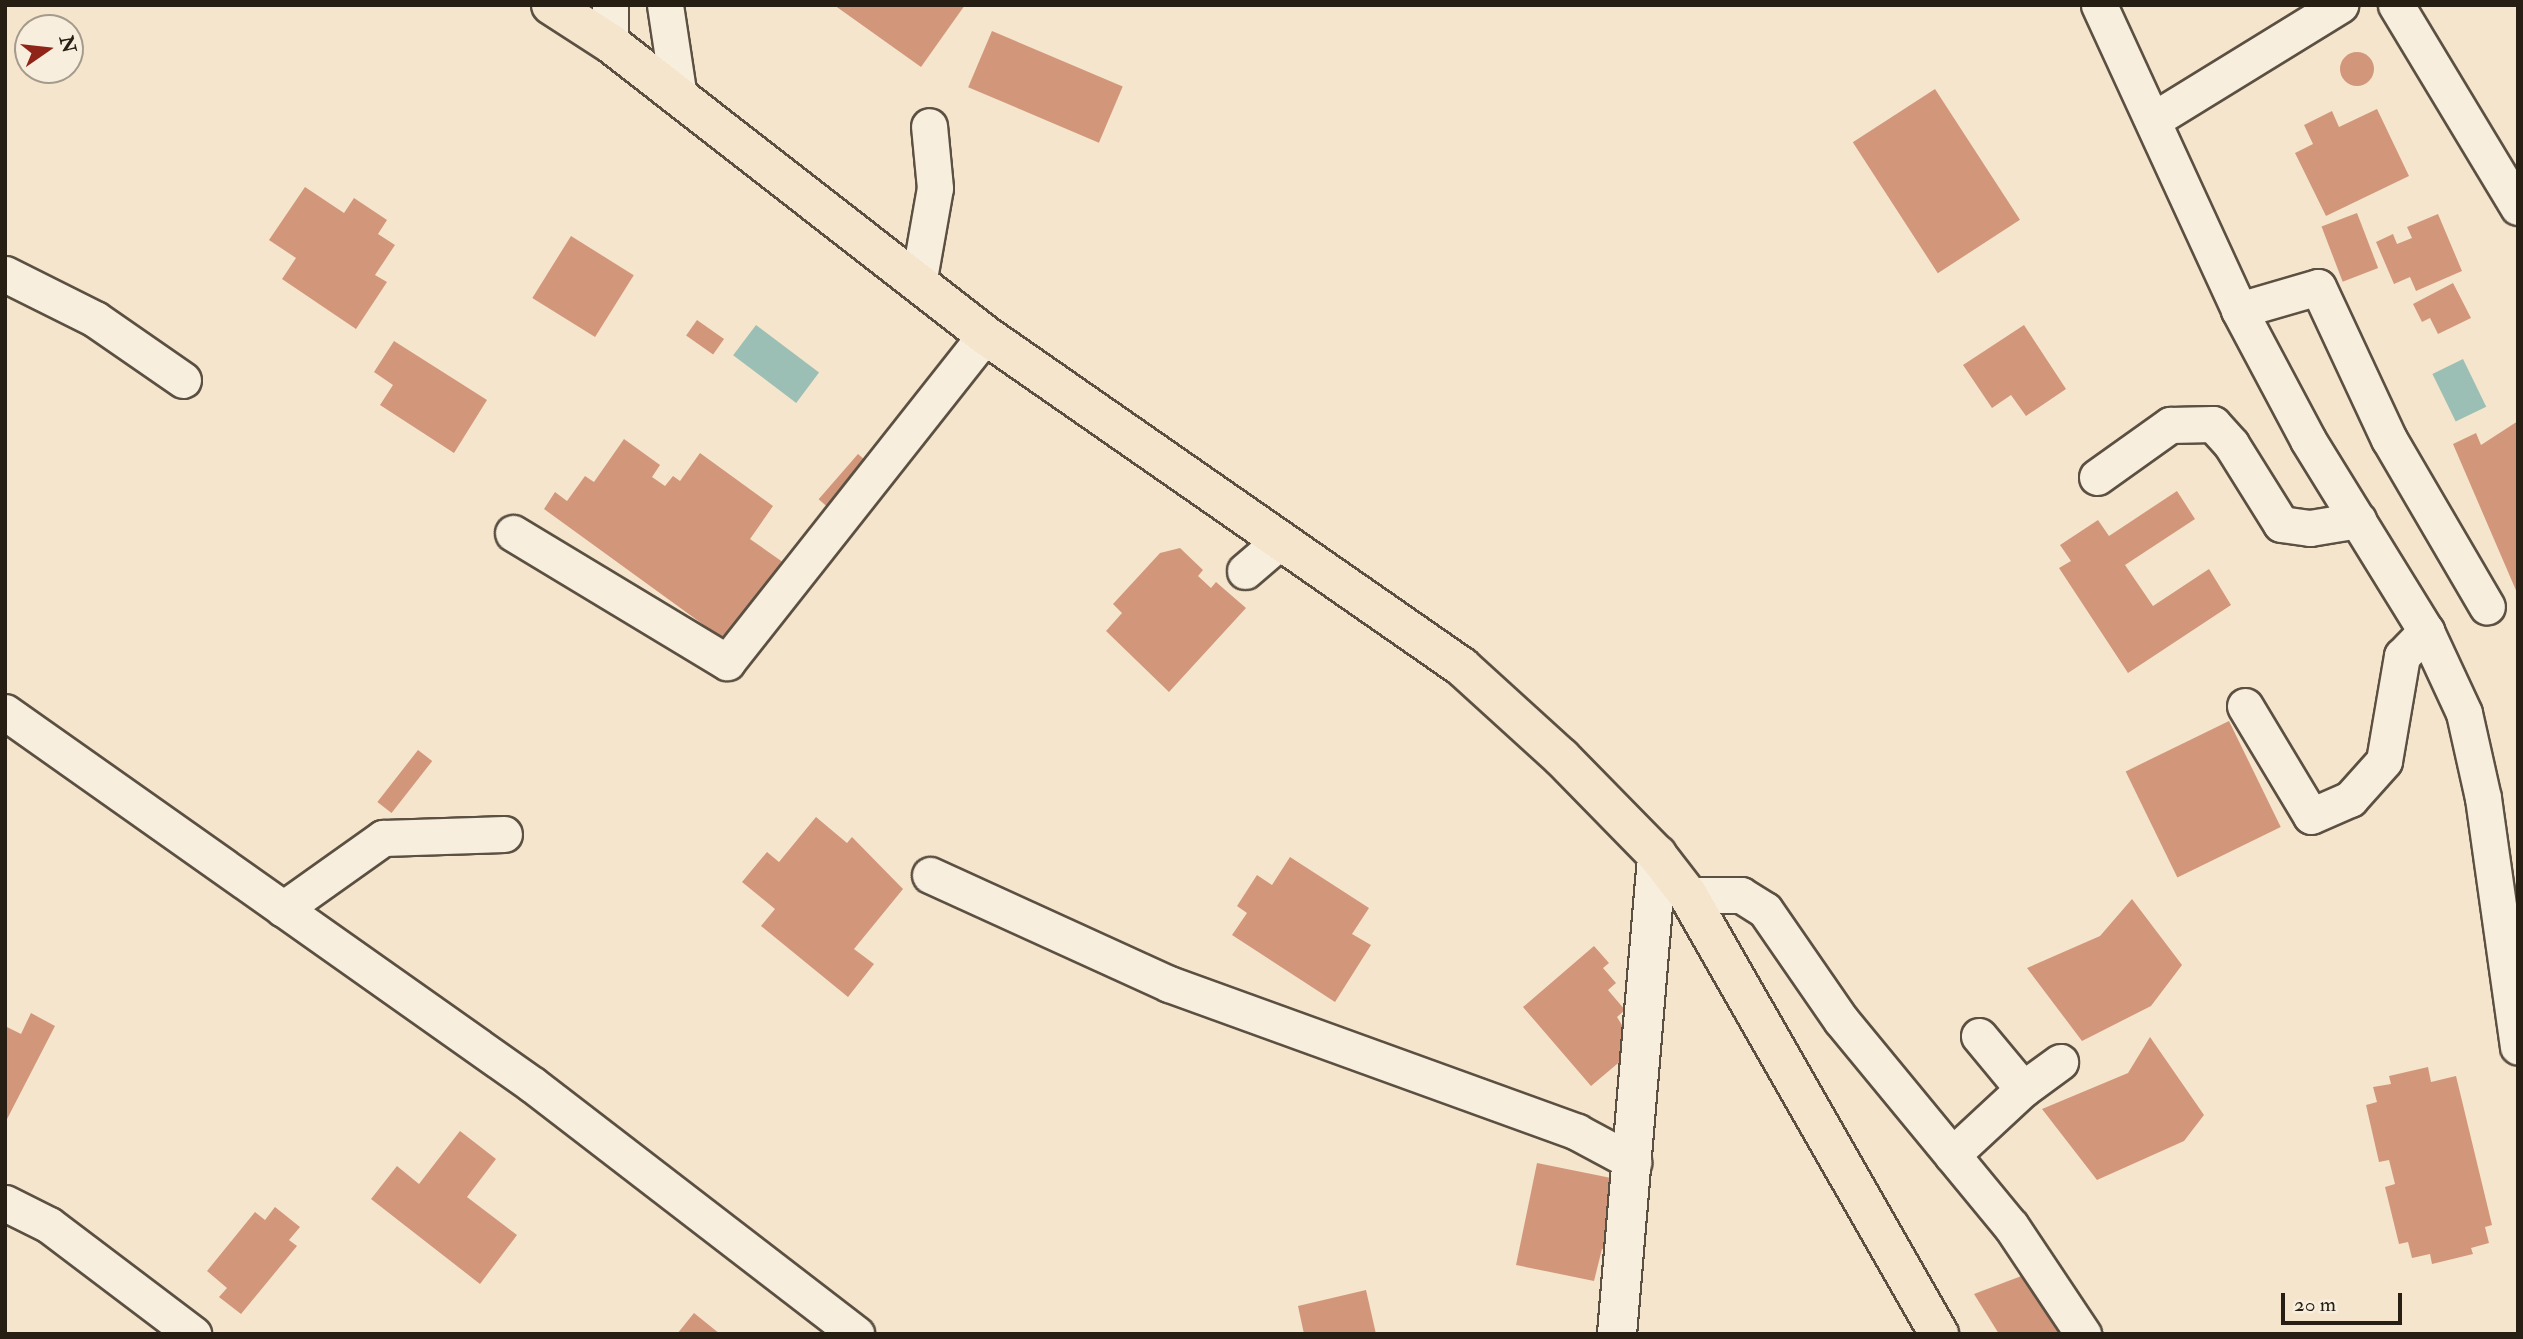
<!DOCTYPE html>
<style>
body{margin:0}
#map{position:relative;width:2523px;height:1339px;overflow:hidden;background:#f5e5cc;font-family:"IM FELL Double Pica",serif}
div>[style]{position:absolute}
[style*='--x']{left:calc(var(--x)*1px);top:calc(var(--y)*1px);width:calc(var(--w)*1px);rotate:calc(var(--a)*1deg)}
.water>*{inset:0;background:#9cbfb5;transform-origin:0 0}
.building>*{inset:0;background:#d2977a;transform-origin:0 0}
.round{border-radius:50%}
.roads{filter:drop-shadow(2px 0 #5b5042) drop-shadow(-2px 0 #5b5042) drop-shadow(0 2px #5b5042) drop-shadow(0 -2px #5b5042)}
.street>*{height:35px;margin:-17.5px;padding:0 17.5px;transform-origin:17.5px;border-radius:17.5px;background:#f8eede}
.secondary>*{height:38px;margin:-19px;padding:0 19px;transform-origin:19px;border-radius:19px;background:#f8eede}
.primary>*{height:38px;margin:-19px;padding:0 19px;transform-origin:19px;border-radius:19px;background:#f5e5cc}
span{translate:-50% -50%;white-space:nowrap;text-align:center;line-height:1.15;-webkit-text-stroke:6px #f8eede;paint-order:stroke}
.frame{position:absolute;inset:0;border:7px solid #281f14;pointer-events:none}
.north{position:absolute;left:14px;top:14px;width:70px;height:70px;box-sizing:border-box;background:#f8eede;border:2px solid #a59b8d;border-radius:50%;rotate:76deg;font-size:19px;font-weight:700;line-height:28px;text-align:center;color:#281f14}
.north::after{content:'';display:block;margin:auto;width:24px;height:32px;background:#8f2418;clip-path:polygon(50% 0,100% 100%,50% 72%,0 100%)}
.scale{position:absolute;left:2281px;top:1293px;width:121px;height:32px;box-sizing:border-box;border:4px solid #281f14;border-top:0;padding-left:9px;font-size:21px;line-height:24px;white-space:nowrap;color:#281f14;-webkit-text-stroke:5px #f8eede;paint-order:stroke}
</style>
<div id="map">
<div class="water">
<div style="left:756px;top:325px;width:79px;height:38px;rotate:37deg"></div>
<div style="left:2463px;top:359px;width:53px;height:34px;rotate:64deg"></div>
</div>
<div class="building">
<div style="clip-path:polygon(834px 5px,965px 5px,921px 67px)"></div>
<div style="left:992px;top:31px;width:142px;height:61px;rotate:23deg"></div>
<div class="round" style="left:2340px;top:52px;width:34px;height:34px"></div>
<div style="left:1935px;top:89px;width:156px;height:98px;rotate:57deg"></div>
<div style="clip-path:polygon(2377px 109px,2409px 176px,2326px 216px,2295px 153px,2313px 144px,2304px 125px,2332px 111px,2339px 127px)"></div>
<div style="clip-path:polygon(305px 187px,344px 213px,354px 198px,387px 220px,378px 234px,395px 245px,375px 275px,387px 282px,356px 329px,282px 279px,296px 258px,269px 240px)"></div>
<div style="left:2357px;top:213px;width:59px;height:38px;rotate:69deg"></div>
<div style="clip-path:polygon(2438px 214px,2462px 271px,2416px 291px,2410px 277px,2394px 284px,2376px 242px,2393px 234px,2397px 244px,2412px 238px,2407px 227px)"></div>
<div style="left:571px;top:236px;width:74px;height:73px;rotate:32deg"></div>
<div style="clip-path:polygon(2453px 283px,2471px 318px,2438px 334px,2430px 318px,2422px 322px,2413px 304px)"></div>
<div style="left:697px;top:320px;width:33px;height:19px;rotate:35deg"></div>
<div style="clip-path:polygon(2024px 325px,2066px 389px,2026px 416px,2011px 395px,1992px 408px,1963px 365px)"></div>
<div style="clip-path:polygon(394px 341px,487px 400px,454px 453px,380px 405px,393px 385px,374px 372px)"></div>
<div style="clip-path:polygon(2518px 421px,2518px 595px,2453px 444px,2476px 433px,2481px 445px)"></div>
<div style="clip-path:polygon(624px 439px,660px 465px,652px 477px,665px 486px,673px 476px,680px 481px,700px 453px,773px 506px,750px 539px,787px 565px,730px 644px,544px 509px,555px 492px,567px 501px,585px 476px,594px 482px)"></div>
<div style="left:858px;top:454px;width:23px;height:60px;rotate:41deg"></div>
<div style="clip-path:polygon(2177px 491px,2195px 519px,2125px 565px,2153px 606px,2209px 569px,2231px 605px,2128px 673px,2059px 568px,2071px 561px,2060px 545px,2098px 520px,2109px 536px)"></div>
<div style="clip-path:polygon(1180px 548px,1203px 570px,1198px 576px,1211px 588px,1216px 582px,1246px 608px,1169px 692px,1106px 631px,1122px 613px,1113px 604px,1160px 553px)"></div>
<div style="left:2229px;top:721px;width:118px;height:115px;rotate:64deg"></div>
<div style="left:418px;top:750px;width:18px;height:66px;rotate:38deg"></div>
<div style="clip-path:polygon(816px 817px,847px 843px,852px 837px,903px 889px,854px 949px,874px 964px,848px 997px,761px 926px,775px 909px,742px 882px,767px 852px,779px 862px)"></div>
<div style="clip-path:polygon(1290px 857px,1369px 908px,1352px 934px,1371px 945px,1335px 1002px,1232px 935px,1247px 913px,1237px 906px,1257px 875px,1272px 885px)"></div>
<div style="clip-path:polygon(2132px 899px,2182px 965px,2151px 1006px,2082px 1041px,2027px 968px,2100px 936px)"></div>
<div style="clip-path:polygon(1594px 946px,1609px 963px,1603px 968px,1616px 983px,1608px 990px,1625px 1010px,1617px 1017px,1636px 1048px,1591px 1086px,1523px 1007px)"></div>
<div style="clip-path:polygon(31px 1013px,55px 1026px,5px 1123px,5px 1026px,21px 1034px)"></div>
<div style="clip-path:polygon(2150px 1037px,2204px 1115px,2184px 1141px,2097px 1180px,2042px 1109px,2128px 1073px)"></div>
<div style="clip-path:polygon(2428px 1067px,2431px 1082px,2456px 1076px,2492px 1225px,2485px 1227px,2489px 1243px,2471px 1248px,2473px 1254px,2432px 1264px,2430px 1254px,2412px 1258px,2408px 1242px,2399px 1244px,2385px 1187px,2395px 1184px,2389px 1160px,2379px 1162px,2366px 1105px,2377px 1102px,2373px 1087px,2391px 1084px,2389px 1076px)"></div>
<div style="clip-path:polygon(460px 1131px,496px 1159px,467px 1197px,517px 1235px,480px 1284px,371px 1199px,397px 1166px,419px 1184px)"></div>
<div style="clip-path:polygon(1537px 1163px,1621px 1180px,1615px 1251px,1602px 1249px,1594px 1281px,1516px 1265px)"></div>
<div style="clip-path:polygon(275px 1207px,300px 1227px,289px 1240px,297px 1246px,241px 1314px,219px 1297px,227px 1288px,207px 1271px,255px 1212px,265px 1220px)"></div>
<div style="clip-path:polygon(2024px 1275px,2062px 1334px,1999px 1334px,1974px 1294px)"></div>
<div style="clip-path:polygon(1366px 1290px,1376px 1334px,1304px 1334px,1298px 1306px)"></div>
<div style="clip-path:polygon(694px 1313px,720px 1334px,677px 1334px)"></div>
</div>
<div class="roads">
<div class="street">
<div style="--x:665;--y:5;--w:94;--a:81.4"></div>
<div style="--x:2099;--y:5;--w:336;--a:65.3"></div>
<div style="--x:2239;--y:310;--w:147;--a:62"></div>
<div style="--x:2308;--y:440;--w:225;--a:58.3"></div>
<div style="--x:2426;--y:631;--w:90;--a:65.1"></div>
<div style="--x:2464;--y:713;--w:87;--a:77.4"></div>
<div style="--x:2483;--y:798;--w:251;--a:82"></div>
<div style="--x:2396;--y:5;--w:236;--a:58.9"></div>
<div style="--x:610;--y:43;--w:38;--a:-90"></div>
<div style="--x:2153;--y:120;--w:220;--a:-31.6"></div>
<div style="--x:5;--y:274;--w:101;--a:26.6"></div>
<div style="--x:95;--y:319;--w:107;--a:34.7"></div>
<div style="--x:918;--y:284;--w:97;--a:-80"></div>
<div style="--x:935;--y:188;--w:62;--a:-95.5"></div>
<div style="--x:2239;--y:310;--w:82;--a:-16.2"></div>
<div style="--x:2318;--y:287;--w:168;--a:65"></div>
<div style="--x:2389;--y:439;--w:194;--a:59.7"></div>
<div style="--x:2097;--y:477;--w:90;--a:-35.5"></div>
<div style="--x:2170;--y:425;--w:43;--a:-1.3"></div>
<div style="--x:2213;--y:424;--w:27;--a:48"></div>
<div style="--x:2231;--y:444;--w:94;--a:58"></div>
<div style="--x:2281;--y:524;--w:29;--a:8"></div>
<div style="--x:2310;--y:528;--w:49;--a:-9.5"></div>
<div style="--x:513;--y:533;--w:250;--a:31.1"></div>
<div style="--x:727;--y:662;--w:417;--a:-51.7"></div>
<div style="--x:1245;--y:571;--w:46;--a:-40.6"></div>
<div style="--x:2245;--y:706;--w:128;--a:59"></div>
<div style="--x:2311;--y:816;--w:43;--a:-23.6"></div>
<div style="--x:2350;--y:799;--w:51;--a:-48.2"></div>
<div style="--x:2384;--y:761;--w:107;--a:-80.3"></div>
<div style="--x:2402;--y:656;--w:35;--a:-46"></div>
<div style="--x:5;--y:712;--w:646;--a:35.24"></div>
<div style="--x:533;--y:1085;--w:408;--a:37.6"></div>
<div style="--x:930;--y:875;--w:263;--a:24.5"></div>
<div style="--x:1169;--y:984;--w:434;--a:19.9"></div>
<div style="--x:1577;--y:1132;--w:64;--a:28.2"></div>
<div style="--x:1688;--y:895;--w:53;--a:0"></div>
<div style="--x:1741;--y:895;--w:28;--a:32"></div>
<div style="--x:1765;--y:910;--w:134;--a:55.4"></div>
<div style="--x:1841;--y:1020;--w:267;--a:50.5"></div>
<div style="--x:2011;--y:1226;--w:130;--a:56.3"></div>
<div style="--x:283;--y:909;--w:123;--a:-35.4"></div>
<div style="--x:383;--y:838;--w:121;--a:-1.9"></div>
<div style="--x:2023;--y:1089;--w:46;--a:-36.1"></div>
<div style="--x:1952;--y:1155;--w:97;--a:-42.9"></div>
<div style="--x:2023;--y:1089;--w:69;--a:-129.7"></div>
<div style="--x:5;--y:1203;--w:49;--a:26.6"></div>
<div style="--x:49;--y:1225;--w:181;--a:37.1"></div>
</div>
<div class="secondary">
<div style="--x:1617;--y:1334;--w:481;--a:-85.2"></div>
</div>
<div class="primary">
<div style="--x:551;--y:5;--w:70;--a:32.8"></div>
<div style="--x:610;--y:43;--w:475;--a:37.9"></div>
<div style="--x:985;--y:335;--w:581;--a:34.84"></div>
<div style="--x:1462;--y:667;--w:134;--a:42.3"></div>
<div style="--x:1561;--y:757;--w:137;--a:45.6"></div>
<div style="--x:1657;--y:855;--w:51;--a:52.2"></div>
<div style="--x:1688;--y:895;--w:506;--a:60.24"></div>
</div>
</div>
<div class="frame"></div>
<div class="north">N</div>
<div class="scale">20 m</div>
</div>
